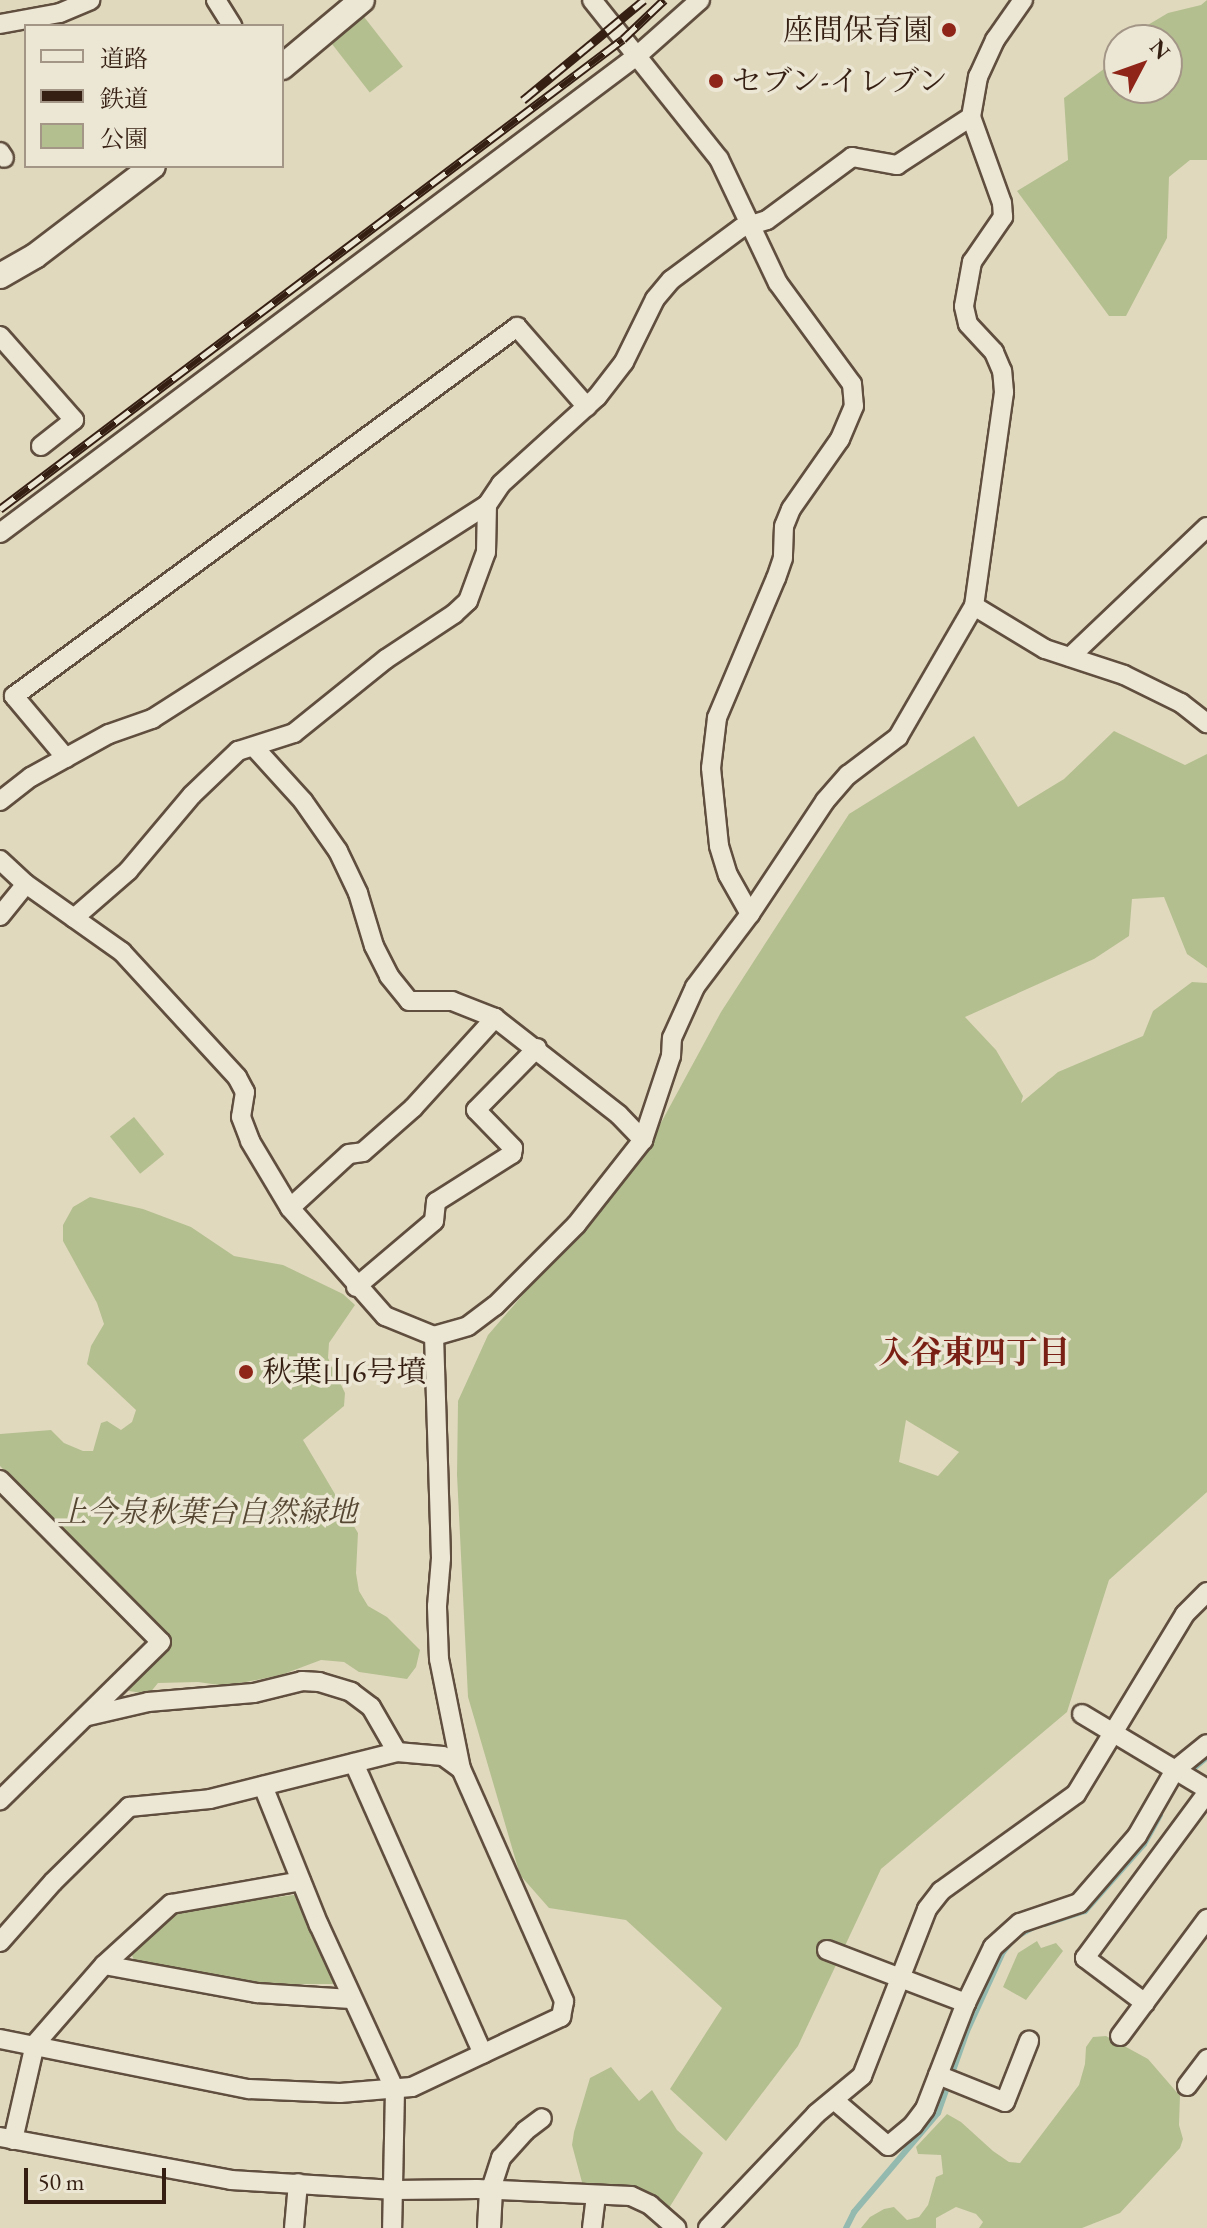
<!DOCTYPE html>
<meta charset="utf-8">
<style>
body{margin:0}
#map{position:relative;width:1207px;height:2228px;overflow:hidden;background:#e1d9be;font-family:"EB Garamond","Noto Serif JP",serif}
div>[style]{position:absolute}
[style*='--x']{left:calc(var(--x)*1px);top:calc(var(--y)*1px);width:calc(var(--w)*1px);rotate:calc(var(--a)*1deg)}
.green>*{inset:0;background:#b4bf90;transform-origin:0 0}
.stream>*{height:6px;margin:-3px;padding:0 3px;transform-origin:3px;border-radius:3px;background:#94bab0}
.roads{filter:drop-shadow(2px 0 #604e3e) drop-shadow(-2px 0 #604e3e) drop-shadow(0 2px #604e3e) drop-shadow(0 -2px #604e3e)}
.minor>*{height:18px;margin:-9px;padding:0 9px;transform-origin:9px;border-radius:9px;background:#ece6d5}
.tertiary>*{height:22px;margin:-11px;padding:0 11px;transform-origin:11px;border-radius:11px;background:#ece6d5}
.secondary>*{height:24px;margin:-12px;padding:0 12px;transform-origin:12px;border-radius:12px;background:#ece6d5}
.rail>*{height:9px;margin-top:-4.5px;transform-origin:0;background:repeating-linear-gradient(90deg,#ece6d5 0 18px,#351f13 0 36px);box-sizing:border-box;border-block:2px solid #351f13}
.dots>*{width:22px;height:22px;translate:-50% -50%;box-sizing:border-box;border:4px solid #ece6d5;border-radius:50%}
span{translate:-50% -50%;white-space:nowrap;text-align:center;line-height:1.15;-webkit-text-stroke:7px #ece6d5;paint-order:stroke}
.poi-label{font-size:30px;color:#351f13}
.right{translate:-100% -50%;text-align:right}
.left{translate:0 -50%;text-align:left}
.park-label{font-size:30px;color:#554732;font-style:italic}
.neighbourhood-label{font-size:32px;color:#7a1f14;font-weight:700}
.legend{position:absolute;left:24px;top:24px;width:260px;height:144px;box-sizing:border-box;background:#ece6d5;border:2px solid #a39687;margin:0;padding:10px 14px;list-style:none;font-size:24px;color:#351f13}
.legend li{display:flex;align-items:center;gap:16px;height:40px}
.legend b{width:40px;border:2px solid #a39687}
.north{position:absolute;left:1103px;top:24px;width:80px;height:80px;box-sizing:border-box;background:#ece6d5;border:2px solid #a39687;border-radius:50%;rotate:49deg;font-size:22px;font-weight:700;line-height:32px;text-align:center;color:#351f13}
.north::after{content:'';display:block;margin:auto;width:28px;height:36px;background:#8f2418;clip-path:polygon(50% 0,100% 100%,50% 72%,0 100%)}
.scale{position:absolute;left:24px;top:2168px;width:142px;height:36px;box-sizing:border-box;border:4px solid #351f13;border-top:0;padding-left:10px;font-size:24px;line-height:28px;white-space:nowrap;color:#351f13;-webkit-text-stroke:6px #ece6d5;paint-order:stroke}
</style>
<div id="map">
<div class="green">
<div style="clip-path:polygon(1207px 0,1207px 160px,1190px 160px,1169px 177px,1167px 238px,1126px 316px,1109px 316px,1017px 191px,1068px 160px,1064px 98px,1119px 58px,1119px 88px,1167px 88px,1167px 40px,1132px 40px,1136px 32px,1168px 13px,1201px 5px)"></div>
<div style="left:361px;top:13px;width:68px;height:42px;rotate:52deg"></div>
<div style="clip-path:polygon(evenodd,1114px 731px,1185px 765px,1207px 754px,1207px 968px,1187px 954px,1164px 897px,1132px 899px,1129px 936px,1094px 959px,965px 1017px,996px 1050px,1023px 1096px,1021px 1103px,1058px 1072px,1143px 1036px,1153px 1011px,1192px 982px,1207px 983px,1207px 1492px,1109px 1580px,1067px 1712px,881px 1869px,798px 2046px,726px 2141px,670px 2089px,722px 2008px,626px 1920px,549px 1908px,520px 1875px,468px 1697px,457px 1475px,458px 1401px,488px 1335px,643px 1156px,721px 1012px,849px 814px,974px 736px,1018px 807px,1064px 779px,1114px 731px,906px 1420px,959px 1452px,938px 1476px,899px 1462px,906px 1420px)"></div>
<div style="left:134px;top:1117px;width:48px;height:31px;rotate:51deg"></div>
<div style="clip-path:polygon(90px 1197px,143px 1209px,191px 1227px,234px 1256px,283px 1265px,343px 1294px,355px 1305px,329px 1343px,328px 1358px,345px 1393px,344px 1406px,303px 1440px,358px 1533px,356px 1573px,359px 1591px,368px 1606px,387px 1617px,420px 1650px,416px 1667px,407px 1679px,359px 1672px,344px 1662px,321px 1660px,281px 1675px,226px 1686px,198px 1682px,158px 1683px,149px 1694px,129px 1691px,126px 1685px,168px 1639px,0 1466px,0 1434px,51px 1430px,64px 1443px,83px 1451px,93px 1451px,101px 1423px,107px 1421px,121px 1430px,132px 1422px,136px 1410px,87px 1364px,91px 1346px,104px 1324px,97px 1303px,63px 1241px,63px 1225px,73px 1207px)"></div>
<div style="clip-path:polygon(301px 1894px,339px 1979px,335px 1984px,261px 1984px,134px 1961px,131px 1952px,174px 1911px)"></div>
<div style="clip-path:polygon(1037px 1941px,1041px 1948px,1056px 1943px,1063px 1951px,1026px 2000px,1003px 1987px,1018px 1953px)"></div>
<div style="clip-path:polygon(1106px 2036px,1148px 2059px,1180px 2096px,1179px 2125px,1183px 2139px,1180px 2148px,1120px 2213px,1082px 2228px,979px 2228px,983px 2222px,976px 2214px,956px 2207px,936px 2218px,936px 2228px,861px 2228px,870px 2217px,884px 2209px,894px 2207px,907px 2220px,919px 2217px,928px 2205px,936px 2177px,943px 2174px,941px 2155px,918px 2154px,916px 2147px,947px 2114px,961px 2122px,993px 2151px,1009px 2162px,1020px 2163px,1079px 2085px,1085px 2064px,1086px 2047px,1093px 2037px)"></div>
<div style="clip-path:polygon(611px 2067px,639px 2101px,652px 2090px,677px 2130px,703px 2153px,666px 2213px,635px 2188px,583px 2186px,572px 2145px,574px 2132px,590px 2078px)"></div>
</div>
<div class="stream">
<div style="--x:1188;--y:1773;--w:25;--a:-40"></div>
<div style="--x:1045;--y:1924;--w:42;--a:-18"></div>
<div style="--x:1085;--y:1911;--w:89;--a:-48.6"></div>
<div style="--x:1144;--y:1844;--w:33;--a:-61"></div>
<div style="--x:846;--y:2228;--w:18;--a:-63"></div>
<div style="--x:854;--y:2212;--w:130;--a:-49.7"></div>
<div style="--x:938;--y:2113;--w:87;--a:-70.5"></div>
<div style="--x:967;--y:2031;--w:87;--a:-65.5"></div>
<div style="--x:1003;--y:1952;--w:19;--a:-51"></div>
<div style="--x:1015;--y:1937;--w:21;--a:-28"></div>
</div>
<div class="roads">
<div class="minor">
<div style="--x:216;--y:0;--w:31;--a:58"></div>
<div style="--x:592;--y:0;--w:203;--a:51.4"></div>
<div style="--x:719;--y:159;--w:137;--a:64.6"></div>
<div style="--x:778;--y:283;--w:125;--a:53.8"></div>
<div style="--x:852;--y:384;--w:22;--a:85"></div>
<div style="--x:854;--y:406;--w:36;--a:113"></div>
<div style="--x:840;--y:439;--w:85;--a:125"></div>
<div style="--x:791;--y:509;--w:18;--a:112"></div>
<div style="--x:784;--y:526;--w:32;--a:92"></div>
<div style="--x:783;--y:558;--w:21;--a:109"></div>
<div style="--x:776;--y:578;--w:152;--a:112.9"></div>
<div style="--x:717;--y:718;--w:50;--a:96.8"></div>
<div style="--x:711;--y:768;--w:78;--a:84.1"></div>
<div style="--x:719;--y:846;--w:30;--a:73"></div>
<div style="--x:728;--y:875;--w:45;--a:60.6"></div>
<div style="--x:0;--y:24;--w:61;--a:-10.4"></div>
<div style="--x:60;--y:13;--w:33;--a:-23"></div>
<div style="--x:0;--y:152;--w:7;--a:56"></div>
<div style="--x:0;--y:336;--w:112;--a:48.6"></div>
<div style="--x:74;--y:420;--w:42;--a:141.8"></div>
<div style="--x:0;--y:533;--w:797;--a:-36.84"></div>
<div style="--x:638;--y:55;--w:83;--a:-41.6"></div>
<div style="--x:974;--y:606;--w:83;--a:31.2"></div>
<div style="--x:1045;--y:649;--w:83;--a:18.2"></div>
<div style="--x:1124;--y:675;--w:64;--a:26.2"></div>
<div style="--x:1181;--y:703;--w:33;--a:38"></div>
<div style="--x:1070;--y:657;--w:189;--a:-43.5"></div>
<div style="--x:254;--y:747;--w:73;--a:47.8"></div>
<div style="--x:303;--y:801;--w:61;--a:55"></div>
<div style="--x:338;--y:851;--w:47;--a:64.5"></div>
<div style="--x:358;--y:893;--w:55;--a:73.2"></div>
<div style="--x:374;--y:946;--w:34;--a:63"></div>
<div style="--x:389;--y:976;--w:32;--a:51"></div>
<div style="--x:409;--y:1001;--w:43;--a:0"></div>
<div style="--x:452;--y:1001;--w:46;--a:21.6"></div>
<div style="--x:495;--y:1018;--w:157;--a:38"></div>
<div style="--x:619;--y:1115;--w:35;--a:46"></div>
<div style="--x:66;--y:758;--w:81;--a:-130"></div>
<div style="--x:14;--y:696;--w:624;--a:-36.26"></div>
<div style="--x:517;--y:327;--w:106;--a:48.8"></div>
<div style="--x:0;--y:801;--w:39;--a:-38"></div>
<div style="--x:31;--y:777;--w:89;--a:-28.9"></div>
<div style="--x:109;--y:734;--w:46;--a:-19.2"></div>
<div style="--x:152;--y:719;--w:398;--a:-32.6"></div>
<div style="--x:0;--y:860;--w:35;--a:43"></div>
<div style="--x:26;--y:884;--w:118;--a:35.3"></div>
<div style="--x:122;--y:952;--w:170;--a:47.4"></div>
<div style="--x:237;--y:1077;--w:17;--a:62"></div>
<div style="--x:245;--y:1092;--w:25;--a:99"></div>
<div style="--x:241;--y:1117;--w:26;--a:69"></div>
<div style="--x:250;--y:1141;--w:78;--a:59.2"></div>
<div style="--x:290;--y:1208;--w:144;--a:48.7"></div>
<div style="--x:385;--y:1316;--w:53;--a:22.2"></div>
<div style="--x:434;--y:1336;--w:35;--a:-16"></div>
<div style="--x:468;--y:1326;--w:34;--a:-37"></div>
<div style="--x:495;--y:1306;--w:115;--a:-45"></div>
<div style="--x:576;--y:1225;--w:108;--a:-51.8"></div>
<div style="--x:643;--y:1140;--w:89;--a:-71.6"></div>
<div style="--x:671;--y:1056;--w:18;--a:-87"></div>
<div style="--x:672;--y:1038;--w:56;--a:-65.7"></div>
<div style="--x:695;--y:987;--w:91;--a:-53"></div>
<div style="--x:750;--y:914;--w:136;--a:-56.4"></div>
<div style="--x:825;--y:801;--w:35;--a:-49"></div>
<div style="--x:848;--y:775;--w:63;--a:-37.2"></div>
<div style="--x:898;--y:737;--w:151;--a:-59.9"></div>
<div style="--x:974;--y:606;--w:216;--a:-82"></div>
<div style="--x:1004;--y:392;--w:21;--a:-95"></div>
<div style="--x:1002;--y:371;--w:21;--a:-113"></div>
<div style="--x:994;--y:352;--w:38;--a:-133"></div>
<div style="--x:968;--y:324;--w:18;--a:-103"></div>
<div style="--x:964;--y:306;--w:45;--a:-79.7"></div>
<div style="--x:972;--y:262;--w:55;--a:-55.4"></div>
<div style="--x:1003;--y:217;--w:14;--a:-94"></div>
<div style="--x:1002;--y:203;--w:91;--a:-109.8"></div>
<div style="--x:971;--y:117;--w:41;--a:-80.1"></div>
<div style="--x:978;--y:77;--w:41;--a:-65.3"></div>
<div style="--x:995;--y:40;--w:49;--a:-55"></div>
<div style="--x:0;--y:916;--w:41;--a:-50.9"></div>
<div style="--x:74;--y:918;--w:72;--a:-41"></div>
<div style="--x:128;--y:871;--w:99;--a:-49.9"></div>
<div style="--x:192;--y:795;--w:64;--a:-43.7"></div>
<div style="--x:238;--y:751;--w:59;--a:-17.8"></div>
<div style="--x:294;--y:733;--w:118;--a:-38.8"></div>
<div style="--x:386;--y:659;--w:82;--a:-33.5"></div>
<div style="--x:454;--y:614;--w:19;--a:-43"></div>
<div style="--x:468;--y:601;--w:52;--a:-69.8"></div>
<div style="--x:486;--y:552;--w:47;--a:-88.8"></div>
<div style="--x:487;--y:505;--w:25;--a:-56"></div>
<div style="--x:501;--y:484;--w:130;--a:-42.2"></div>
<div style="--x:597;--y:397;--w:44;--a:-52.4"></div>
<div style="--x:624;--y:362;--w:70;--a:-63.8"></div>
<div style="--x:655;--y:299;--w:25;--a:-50"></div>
<div style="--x:671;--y:280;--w:87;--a:-36.6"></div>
<div style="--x:741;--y:228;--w:27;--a:-17"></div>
<div style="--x:767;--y:220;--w:106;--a:-36.5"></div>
<div style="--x:852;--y:157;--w:46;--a:10.1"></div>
<div style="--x:897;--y:165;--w:88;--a:-33"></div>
<div style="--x:290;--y:1208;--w:80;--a:-42.5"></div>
<div style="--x:349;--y:1154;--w:14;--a:-8"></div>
<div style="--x:363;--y:1152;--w:67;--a:-41.3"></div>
<div style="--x:413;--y:1108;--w:122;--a:-47.7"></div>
<div style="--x:356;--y:1287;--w:102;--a:-40.2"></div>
<div style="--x:434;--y:1221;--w:19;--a:-84"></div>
<div style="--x:436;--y:1202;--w:90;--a:-32.3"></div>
<div style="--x:512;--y:1154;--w:6;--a:-81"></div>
<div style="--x:513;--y:1148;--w:53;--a:-134.2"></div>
<div style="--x:476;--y:1110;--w:87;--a:-45.5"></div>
<div style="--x:0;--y:1480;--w:228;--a:45.2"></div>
<div style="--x:161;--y:1642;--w:226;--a:135.5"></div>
<div style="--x:1082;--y:1714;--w:146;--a:31"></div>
<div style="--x:88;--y:1716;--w:62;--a:-13.1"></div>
<div style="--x:148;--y:1702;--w:106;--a:-4.9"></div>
<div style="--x:254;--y:1693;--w:49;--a:-14"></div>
<div style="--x:302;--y:1681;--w:17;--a:3"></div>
<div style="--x:319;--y:1682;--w:34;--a:17"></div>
<div style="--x:351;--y:1692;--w:25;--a:37"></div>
<div style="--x:371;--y:1707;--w:52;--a:60"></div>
<div style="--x:354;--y:1763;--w:318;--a:66.1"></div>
<div style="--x:263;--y:1786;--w:150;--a:68.1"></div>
<div style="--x:319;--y:1925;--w:182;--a:65.3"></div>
<div style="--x:395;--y:2090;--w:138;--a:91.2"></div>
<div style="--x:0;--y:1942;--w:80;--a:-48.5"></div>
<div style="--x:53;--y:1882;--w:107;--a:-44.6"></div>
<div style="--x:129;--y:1807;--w:81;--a:-5.6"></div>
<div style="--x:210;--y:1799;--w:193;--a:-14.1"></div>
<div style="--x:397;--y:1752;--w:46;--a:5"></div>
<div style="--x:443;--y:1756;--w:22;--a:36"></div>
<div style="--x:827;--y:1950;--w:149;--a:20.9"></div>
<div style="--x:104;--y:1965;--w:156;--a:10.4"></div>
<div style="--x:257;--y:1993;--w:94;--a:3.7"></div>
<div style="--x:1145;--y:2003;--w:75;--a:-143.1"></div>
<div style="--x:1085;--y:1958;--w:205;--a:-53.5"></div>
<div style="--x:1120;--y:2036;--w:146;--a:-53.4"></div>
<div style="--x:0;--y:2039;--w:254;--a:11.4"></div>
<div style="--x:249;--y:2089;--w:91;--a:2.5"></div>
<div style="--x:340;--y:2093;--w:72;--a:-4.8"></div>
<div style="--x:412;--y:2087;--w:165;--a:-25.2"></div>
<div style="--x:561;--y:2017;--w:16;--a:-79"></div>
<div style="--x:564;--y:2001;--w:254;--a:-113.9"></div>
<div style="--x:461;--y:1769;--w:112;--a:-101.3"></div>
<div style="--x:439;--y:1659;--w:53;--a:-92.2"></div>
<div style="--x:437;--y:1606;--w:48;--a:-85.2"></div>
<div style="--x:441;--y:1558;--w:222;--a:-91.8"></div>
<div style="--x:938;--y:2075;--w:72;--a:21.9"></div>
<div style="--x:1005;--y:2102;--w:66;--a:-68.5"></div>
<div style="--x:1187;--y:2086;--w:34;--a:-53"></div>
<div style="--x:834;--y:2100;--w:71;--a:40.4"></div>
<div style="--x:888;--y:2146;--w:33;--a:-40"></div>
<div style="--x:913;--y:2125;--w:20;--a:-53"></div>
<div style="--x:925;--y:2109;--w:114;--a:-68.9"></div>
<div style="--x:966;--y:2003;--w:62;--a:-64.3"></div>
<div style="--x:993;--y:1947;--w:36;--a:-42"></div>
<div style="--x:1020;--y:1923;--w:62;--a:-18.7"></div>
<div style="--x:1079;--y:1903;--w:89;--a:-49.1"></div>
<div style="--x:1137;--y:1836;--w:76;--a:-60.1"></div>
<div style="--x:1175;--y:1770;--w:41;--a:-39.1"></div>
<div style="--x:0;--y:2137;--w:235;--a:10.5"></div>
<div style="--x:231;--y:2180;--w:164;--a:3.5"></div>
<div style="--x:395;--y:2190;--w:82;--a:-0.7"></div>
<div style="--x:477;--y:2189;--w:154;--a:2.6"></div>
<div style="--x:631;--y:2196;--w:21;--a:25"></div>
<div style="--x:650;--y:2205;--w:35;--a:41"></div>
<div style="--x:13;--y:2140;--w:98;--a:-77.1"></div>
<div style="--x:35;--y:2044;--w:105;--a:-48.9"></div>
<div style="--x:104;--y:1965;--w:91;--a:-42.3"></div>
<div style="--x:171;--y:1904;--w:132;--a:-10"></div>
<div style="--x:491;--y:2189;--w:33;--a:-72"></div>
<div style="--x:501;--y:2158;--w:36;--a:-48"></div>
<div style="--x:525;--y:2131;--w:21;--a:-37"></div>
<div style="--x:294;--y:2228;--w:45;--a:-84.9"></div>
<div style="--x:592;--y:2228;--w:32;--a:-83"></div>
<div style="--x:708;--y:2228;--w:157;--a:-46.5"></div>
<div style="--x:816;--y:2114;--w:60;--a:-39.6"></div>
<div style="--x:862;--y:2076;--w:179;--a:-68.7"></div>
<div style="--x:927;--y:1909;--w:23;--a:-52"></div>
<div style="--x:941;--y:1891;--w:166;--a:-35.7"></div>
<div style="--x:1076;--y:1794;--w:210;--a:-58.8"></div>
<div style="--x:1185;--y:1614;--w:31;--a:-45"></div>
</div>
<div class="tertiary">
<div style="--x:489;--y:2228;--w:39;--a:-87"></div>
</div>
<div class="secondary">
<div style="--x:282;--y:67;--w:104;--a:-39.9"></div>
<div style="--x:0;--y:276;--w:40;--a:-29.7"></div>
<div style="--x:35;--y:256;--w:148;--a:-37.3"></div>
</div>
</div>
<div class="rail">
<div style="--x:523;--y:100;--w:157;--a:-39.6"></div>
<div style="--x:0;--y:509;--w:780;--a:-37.03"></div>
<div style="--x:623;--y:39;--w:57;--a:-43.6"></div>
</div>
<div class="dots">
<div style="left:949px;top:30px;background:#8f2418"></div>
<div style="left:716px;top:81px;background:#8f2418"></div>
<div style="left:246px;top:1372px;background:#8f2418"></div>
</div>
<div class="poi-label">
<span class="right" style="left:933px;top:30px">座間保育園</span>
<span class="left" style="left:732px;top:81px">セブン-イレブン</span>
<span class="left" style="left:262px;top:1372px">秋葉山6号墳</span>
</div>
<div class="park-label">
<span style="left:207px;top:1512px">上今泉秋葉台自然緑地</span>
</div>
<div class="neighbourhood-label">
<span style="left:974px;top:1352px">入谷東四丁目</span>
</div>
<ul class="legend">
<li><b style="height:10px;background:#ece6d5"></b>道路</li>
<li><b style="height:10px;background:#351f13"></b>鉄道</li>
<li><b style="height:22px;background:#b4bf90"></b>公園</li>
</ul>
<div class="north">N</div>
<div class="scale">50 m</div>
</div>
